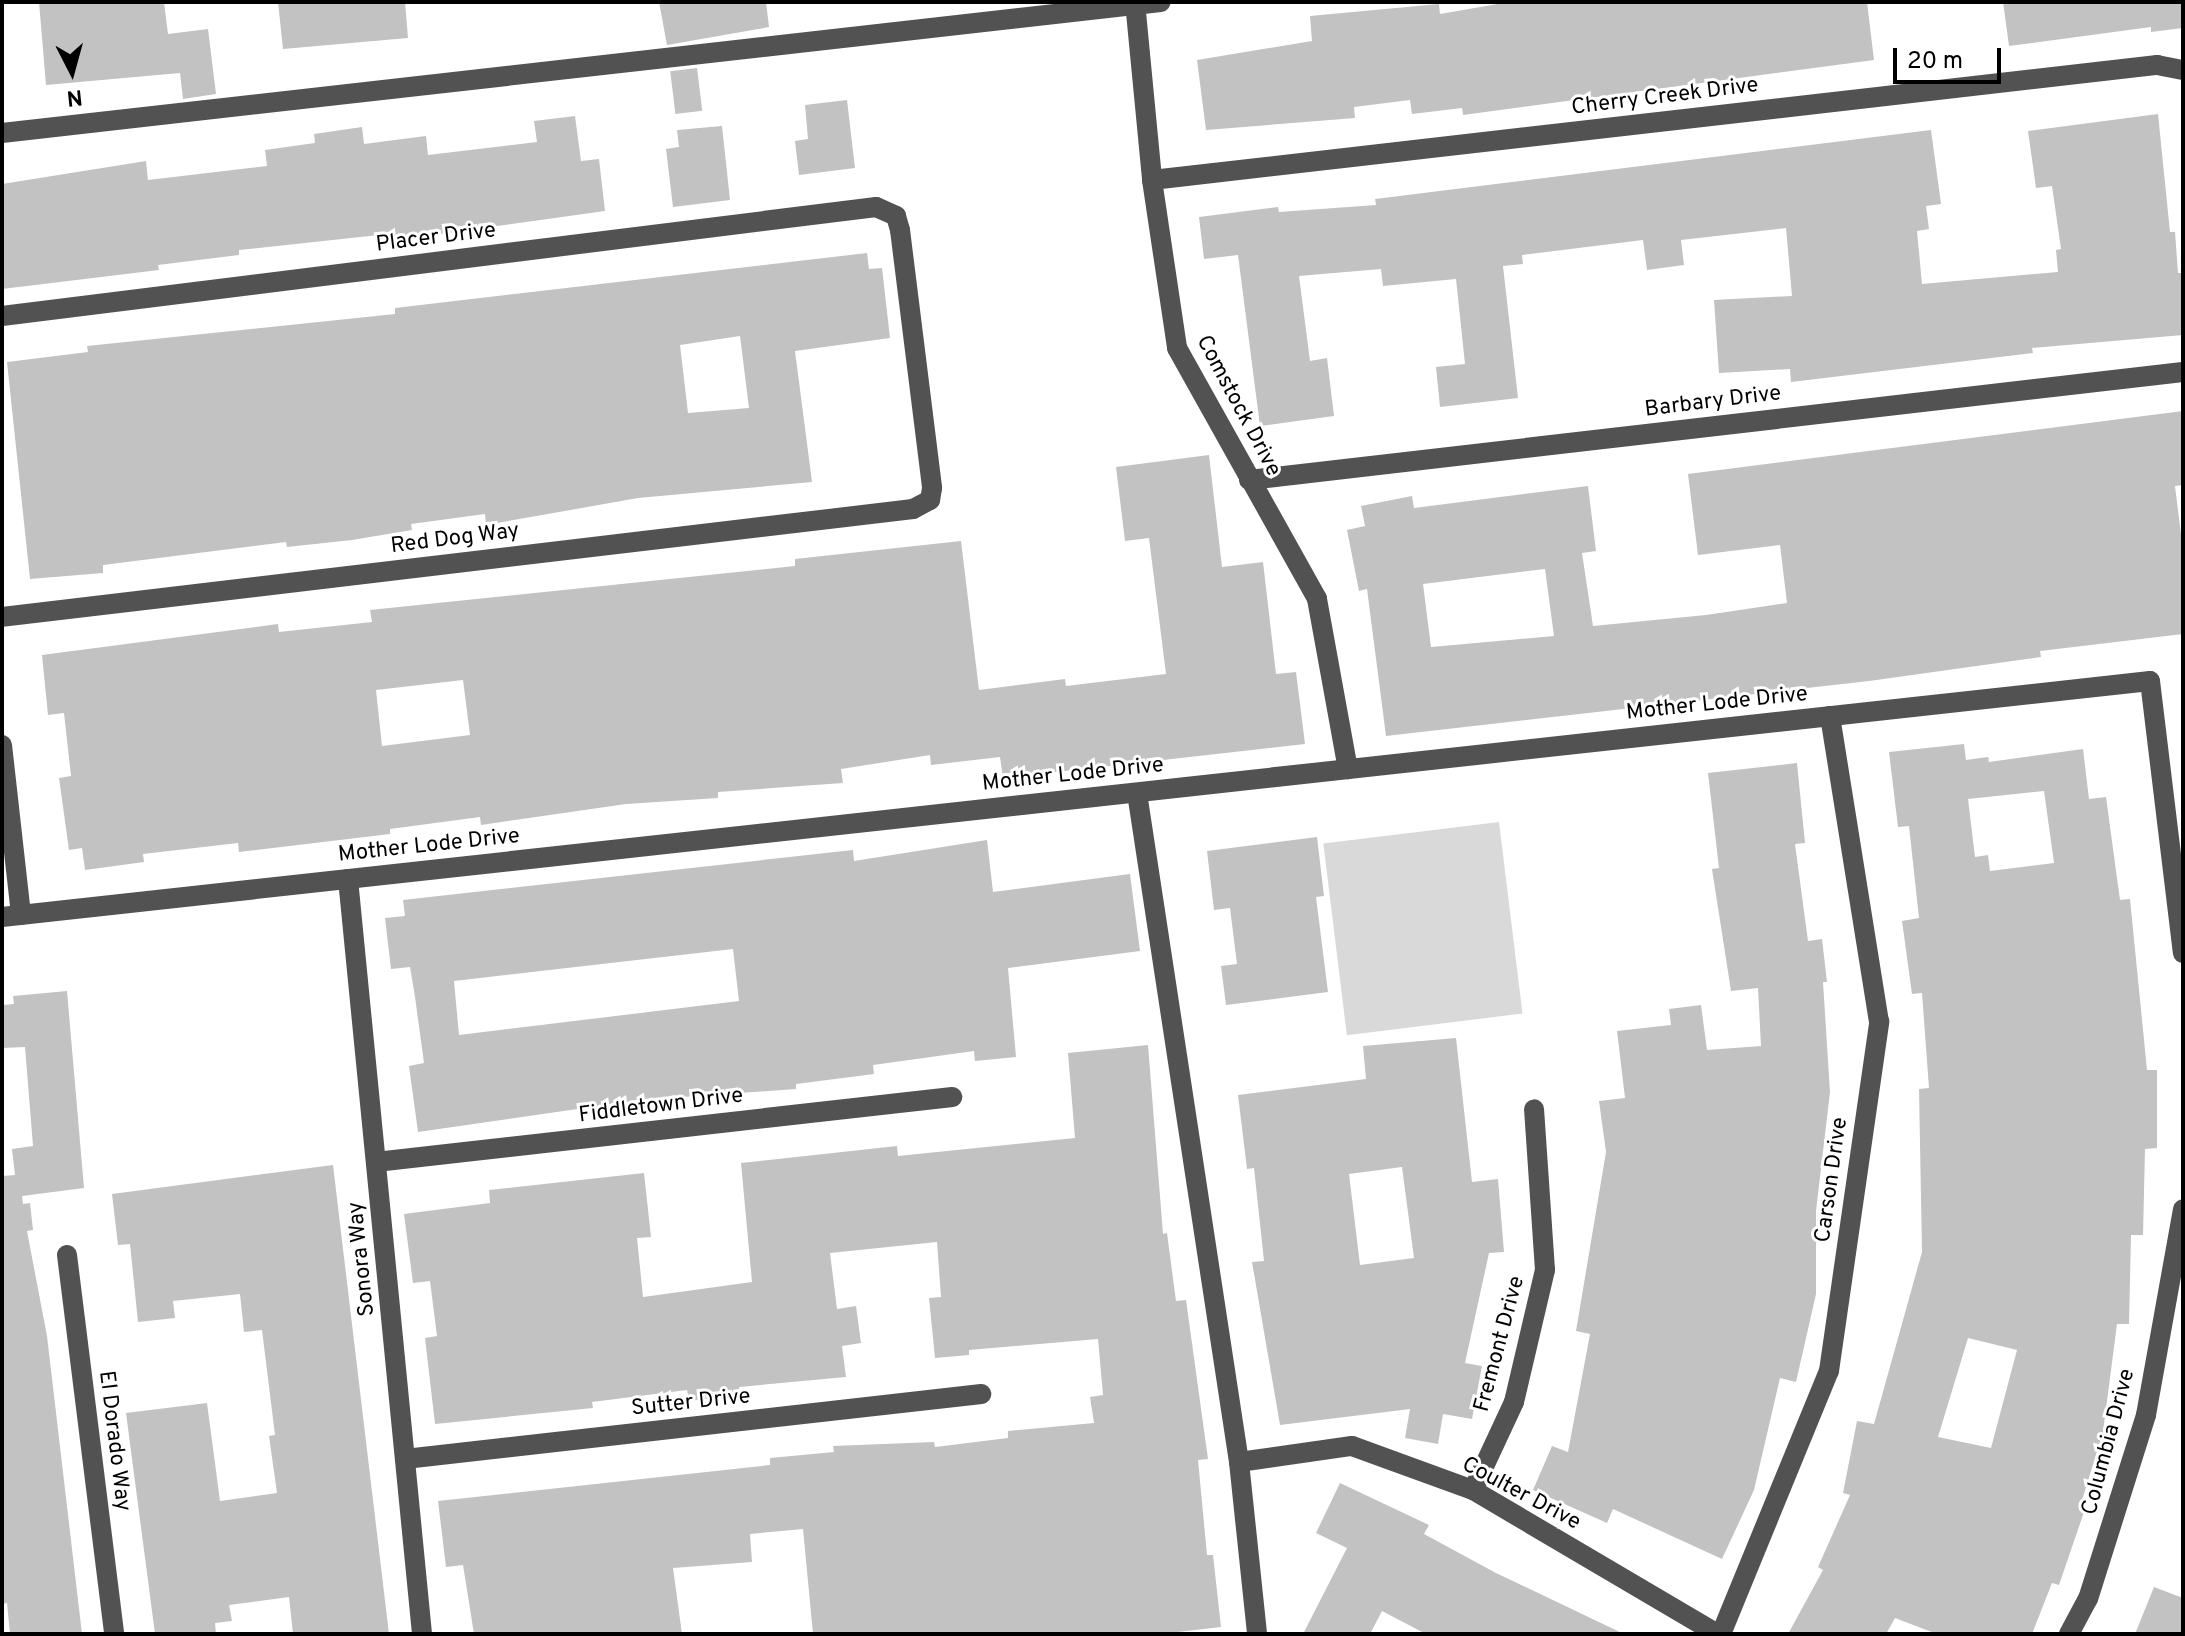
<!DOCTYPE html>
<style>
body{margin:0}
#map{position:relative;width:2185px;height:1636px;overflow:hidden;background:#fff;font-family:Overpass,sans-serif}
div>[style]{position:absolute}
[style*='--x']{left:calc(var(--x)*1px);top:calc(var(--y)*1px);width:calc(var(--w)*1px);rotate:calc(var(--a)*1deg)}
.green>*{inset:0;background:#d9d9d9;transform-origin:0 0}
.building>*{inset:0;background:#c2c2c2;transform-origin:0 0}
.minor>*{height:20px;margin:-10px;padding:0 10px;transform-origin:10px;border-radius:10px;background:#525252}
span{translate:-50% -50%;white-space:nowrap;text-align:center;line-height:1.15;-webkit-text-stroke:6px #fff;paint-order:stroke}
.street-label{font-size:22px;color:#000}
.frame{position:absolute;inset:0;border:4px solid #000;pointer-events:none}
.north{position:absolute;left:32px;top:32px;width:80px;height:80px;-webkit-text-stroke:6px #fff;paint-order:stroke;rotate:174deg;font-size:22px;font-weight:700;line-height:32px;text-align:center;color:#000}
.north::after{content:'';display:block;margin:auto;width:28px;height:36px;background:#000;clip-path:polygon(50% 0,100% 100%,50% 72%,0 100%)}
.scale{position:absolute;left:1893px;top:48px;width:108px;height:36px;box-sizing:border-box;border:4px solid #000;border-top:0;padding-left:10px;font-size:24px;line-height:28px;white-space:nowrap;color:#000;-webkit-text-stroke:6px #fff;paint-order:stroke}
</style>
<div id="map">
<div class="green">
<div style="left:1499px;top:822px;width:193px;height:177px;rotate:83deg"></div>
</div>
<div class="building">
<div style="clip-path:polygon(39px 2px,164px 2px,168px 34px,208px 29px,216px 94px,183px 99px,180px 73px,46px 85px)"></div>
<div style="clip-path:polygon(278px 2px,405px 2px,408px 38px,283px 49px)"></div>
<div style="clip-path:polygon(659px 2px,766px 2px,769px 27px,667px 45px)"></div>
<div style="clip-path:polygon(1509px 2px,1867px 2px,1874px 60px,1463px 115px,1462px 108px,1412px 114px,1410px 100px,1354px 107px,1355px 118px,1206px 130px,1197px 60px,1312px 41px,1310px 16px,1439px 4px,1440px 14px)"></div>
<div style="clip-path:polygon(2003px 2px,2183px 2px,2183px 28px,2151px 32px,2151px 27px,2009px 46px)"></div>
<div style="left:697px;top:68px;width:43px;height:27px;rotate:83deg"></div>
<div style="clip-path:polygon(847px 100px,855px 168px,799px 175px,795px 141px,808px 139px,805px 105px)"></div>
<div style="clip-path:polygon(2158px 114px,2170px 232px,2175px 232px,2178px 273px,2183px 273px,2183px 335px,2032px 348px,2033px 353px,1791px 382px,1790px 369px,1719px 373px,1714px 300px,1792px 296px,1786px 228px,1681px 240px,1684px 265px,1647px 270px,1643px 240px,1522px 255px,1523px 264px,1503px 266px,1518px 398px,1440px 407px,1436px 367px,1465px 364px,1456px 279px,1383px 286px,1381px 269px,1299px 276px,1310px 361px,1327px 358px,1334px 416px,1260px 426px,1238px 255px,1204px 259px,1199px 217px,1278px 207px,1279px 212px,1376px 205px,1375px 199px,1931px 130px,1941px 204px,1926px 206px,1929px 229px,1917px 231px,1922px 284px,2058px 272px,2056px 250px,2061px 249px,2052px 186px,2036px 188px,2028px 131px)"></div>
<div style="clip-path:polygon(575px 116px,581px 161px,599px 159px,605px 211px,389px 241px,388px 234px,239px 250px,239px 255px,158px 265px,159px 270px,2px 289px,2px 184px,146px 161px,148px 180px,267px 166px,265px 150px,315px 143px,314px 134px,362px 127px,364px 144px,426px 136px,428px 155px,537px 142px,534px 121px)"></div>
<div style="clip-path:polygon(722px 126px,730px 200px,673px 207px,666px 149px,679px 147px,677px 130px)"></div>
<div style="clip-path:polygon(evenodd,867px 253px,869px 269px,882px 268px,890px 338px,795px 351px,812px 482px,638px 498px,486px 525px,485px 514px,411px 524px,412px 530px,352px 540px,287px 547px,286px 542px,103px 565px,103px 573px,30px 579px,7px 362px,88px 352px,87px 346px,395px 314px,395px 308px,867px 253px,740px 336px,749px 408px,688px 413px,680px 345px,740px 336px)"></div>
<div style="clip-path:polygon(evenodd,2183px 411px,2183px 485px,2175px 486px,2183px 551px,2183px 634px,2040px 651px,2041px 657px,1869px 681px,1386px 736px,1367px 589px,1359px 591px,1347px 530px,1365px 526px,1361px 506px,1412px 496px,1414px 508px,1588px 486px,1596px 551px,1582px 553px,1593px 626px,1706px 615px,1787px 603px,1780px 545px,1698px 555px,1688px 474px,2183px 411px,1545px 569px,1554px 636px,1431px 647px,1423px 584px,1545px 569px)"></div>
<div style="clip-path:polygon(evenodd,1209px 455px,1222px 567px,1263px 562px,1276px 674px,1296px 672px,1305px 744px,1003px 778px,1000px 757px,931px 765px,930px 755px,841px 769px,843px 783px,718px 792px,718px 798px,626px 804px,481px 825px,480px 817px,390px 829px,390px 834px,239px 852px,238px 843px,143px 854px,144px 862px,85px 870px,82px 848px,69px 850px,59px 778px,71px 776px,64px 713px,48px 715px,42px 655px,278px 624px,279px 632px,372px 622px,370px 610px,795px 566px,795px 559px,961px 541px,979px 690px,1065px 679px,1066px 686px,1166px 674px,1149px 538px,1125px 541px,1116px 467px,1209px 455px,463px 680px,470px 735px,382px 746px,376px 690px,463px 680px)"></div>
<div style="clip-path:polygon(evenodd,1964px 744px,1966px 760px,1988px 757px,1989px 762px,2083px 749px,2089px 799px,2106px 797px,2120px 900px,2130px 899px,2147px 1070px,2157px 1070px,2157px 1148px,2145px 1149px,2143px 1235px,2131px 1235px,2129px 1324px,2117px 1324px,2103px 1432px,2079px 1510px,2084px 1512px,2059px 1585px,2052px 1583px,2032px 1634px,1937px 1634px,1895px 1618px,1886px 1634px,1788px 1634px,1823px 1570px,1818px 1567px,1850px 1495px,1843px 1493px,1857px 1421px,1874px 1424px,1922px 1252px,1919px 1089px,1929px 1088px,1922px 993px,1912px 994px,1902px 921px,1919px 918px,1909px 826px,1898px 827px,1889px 752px,1964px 744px,2044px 791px,2054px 863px,1990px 871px,1988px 855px,1975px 857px,1968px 799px,2044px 791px,1964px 744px,1968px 1338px,2017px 1350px,1991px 1448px,1938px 1437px,1968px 1338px)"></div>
<div style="clip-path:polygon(1797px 763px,1805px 843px,1795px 844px,1808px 941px,1822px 939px,1827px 982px,1823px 982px,1830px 1092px,1816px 1211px,1816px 1294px,1796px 1382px,1780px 1378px,1754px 1490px,1722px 1559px,1613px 1509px,1607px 1523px,1533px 1490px,1552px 1446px,1568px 1452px,1590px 1334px,1576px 1331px,1606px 1152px,1599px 1101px,1625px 1098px,1617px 1031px,1671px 1025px,1669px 1009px,1701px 1005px,1707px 1050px,1761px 1046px,1758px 988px,1731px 991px,1712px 869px,1719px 868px,1708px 773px)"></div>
<div style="clip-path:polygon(1317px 837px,1324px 896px,1316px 897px,1328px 992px,1226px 1005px,1221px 966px,1237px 964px,1230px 908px,1214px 910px,1207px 851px)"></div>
<div style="clip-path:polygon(evenodd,987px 840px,993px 892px,1130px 874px,1140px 951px,1008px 968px,1016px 1057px,975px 1061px,974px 1051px,873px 1065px,874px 1074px,796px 1084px,796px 1089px,640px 1100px,418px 1132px,409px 1066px,424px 1063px,415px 997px,410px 967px,391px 969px,385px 918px,405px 916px,403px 900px,853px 850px,854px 861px,987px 840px,733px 949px,739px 1001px,459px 1035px,454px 981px,733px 949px)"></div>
<div style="clip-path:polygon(67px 991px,84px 1188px,22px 1196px,23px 1204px,30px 1203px,33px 1230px,27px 1231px,47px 1336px,82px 1634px,10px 1634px,7px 1603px,2px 1604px,2px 1176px,15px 1175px,12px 1149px,33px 1146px,25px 1047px,2px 1048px,2px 1005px,14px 1004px,13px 996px)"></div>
<div style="clip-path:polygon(evenodd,1456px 1038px,1472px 1182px,1498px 1179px,1504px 1252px,1489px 1253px,1465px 1363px,1482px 1366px,1472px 1419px,1443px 1414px,1438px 1444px,1405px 1438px,1410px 1409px,1280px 1425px,1252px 1262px,1264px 1261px,1254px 1168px,1247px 1169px,1238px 1095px,1366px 1079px,1363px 1046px,1456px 1038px,1402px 1167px,1414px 1258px,1360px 1265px,1349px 1174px,1402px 1167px)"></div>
<div style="clip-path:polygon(1148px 1045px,1163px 1234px,1167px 1233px,1176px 1301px,1186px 1300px,1208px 1459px,1198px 1460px,1207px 1555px,1213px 1555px,1221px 1627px,1161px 1634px,813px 1634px,803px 1529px,750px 1534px,752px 1562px,673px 1568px,682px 1634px,474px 1634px,463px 1565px,446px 1567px,438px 1501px,770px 1465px,770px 1458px,834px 1452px,833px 1446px,934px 1442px,935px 1447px,1008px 1438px,1008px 1431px,1094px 1423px,1090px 1397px,1103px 1395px,1098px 1339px,969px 1350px,969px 1355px,935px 1358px,929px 1298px,941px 1297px,937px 1242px,830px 1253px,837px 1309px,856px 1306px,861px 1343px,842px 1346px,846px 1377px,739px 1387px,740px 1395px,689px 1401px,687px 1390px,592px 1402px,593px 1408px,435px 1424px,425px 1338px,437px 1336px,430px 1281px,413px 1283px,404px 1214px,490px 1203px,489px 1190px,644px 1173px,651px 1237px,637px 1238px,643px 1297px,752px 1282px,741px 1163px,897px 1146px,898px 1156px,1075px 1138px,1068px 1053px)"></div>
<div style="clip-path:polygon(333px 1165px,389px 1634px,293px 1634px,289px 1597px,229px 1605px,232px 1621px,215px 1623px,216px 1634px,155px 1634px,126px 1413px,207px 1403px,220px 1501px,277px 1493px,269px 1436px,275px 1435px,262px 1330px,244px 1332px,240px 1294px,173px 1301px,175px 1318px,138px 1322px,130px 1244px,118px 1245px,112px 1194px)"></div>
<div style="clip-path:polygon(1340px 1483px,1429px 1525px,1424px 1534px,1496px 1573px,1624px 1634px,1426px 1634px,1382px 1611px,1370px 1634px,1303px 1634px,1347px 1548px,1316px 1533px)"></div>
<div style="clip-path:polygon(2154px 1587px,2183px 1598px,2183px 1634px,2135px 1634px)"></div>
</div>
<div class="minor">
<div style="--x:1135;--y:2;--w:179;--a:84.5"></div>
<div style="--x:1152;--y:180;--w:170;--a:81.5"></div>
<div style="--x:1177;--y:348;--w:287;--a:60.8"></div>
<div style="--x:1317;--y:599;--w:173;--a:79.7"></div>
<div style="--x:2;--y:133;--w:1166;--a:-6.45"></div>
<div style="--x:1152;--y:180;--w:1012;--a:-6.53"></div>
<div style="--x:2157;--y:65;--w:26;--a:11"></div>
<div style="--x:2;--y:316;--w:881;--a:-7.11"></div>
<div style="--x:876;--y:207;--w:22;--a:24"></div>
<div style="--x:896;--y:216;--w:15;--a:74"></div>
<div style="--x:900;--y:230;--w:260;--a:82.9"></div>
<div style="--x:932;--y:488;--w:12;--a:99"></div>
<div style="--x:930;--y:500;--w:19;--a:152"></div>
<div style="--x:913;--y:509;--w:917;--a:173.24"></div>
<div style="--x:1249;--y:480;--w:940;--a:-6.6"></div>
<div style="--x:2;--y:745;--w:171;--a:83.6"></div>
<div style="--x:1137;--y:793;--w:677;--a:81.33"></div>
<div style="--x:1239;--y:1462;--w:173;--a:84"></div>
<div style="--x:348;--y:879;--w:759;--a:84.4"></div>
<div style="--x:2;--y:917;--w:2161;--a:-6.27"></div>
<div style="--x:2150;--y:681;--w:274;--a:83.1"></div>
<div style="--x:376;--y:1162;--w:580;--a:-6.44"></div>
<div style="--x:67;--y:1255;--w:382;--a:82.9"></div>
<div style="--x:405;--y:1459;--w:580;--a:-6.44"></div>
<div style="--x:1239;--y:1462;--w:114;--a:-8.1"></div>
<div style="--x:1352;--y:1446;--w:129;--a:20"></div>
<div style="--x:1473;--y:1490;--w:283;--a:30.5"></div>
<div style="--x:1473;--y:1490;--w:97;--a:-65"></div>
<div style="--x:1514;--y:1402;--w:136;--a:-76.8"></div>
<div style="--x:1545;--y:1270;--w:161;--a:-93.9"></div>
<div style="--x:1721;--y:1634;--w:284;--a:-67.7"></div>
<div style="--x:1829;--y:1371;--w:353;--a:-81.8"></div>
<div style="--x:1879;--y:1022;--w:310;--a:-99.1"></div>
<div style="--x:2069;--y:1634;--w:40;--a:-62"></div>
<div style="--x:2088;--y:1599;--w:193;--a:-72.5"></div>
<div style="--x:2146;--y:1415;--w:209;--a:-79.8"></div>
</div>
<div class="street-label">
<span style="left:1665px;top:97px;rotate:-7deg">Cherry Creek Drive</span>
<span style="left:436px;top:238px;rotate:-7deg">Placer Drive</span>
<span style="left:1713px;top:402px;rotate:-7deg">Barbary Drive</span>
<span style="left:1238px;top:406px;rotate:62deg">Comstock Drive</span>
<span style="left:455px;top:539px;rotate:-7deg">Red Dog Way</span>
<span style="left:1717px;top:704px;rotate:-6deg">Mother Lode Drive</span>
<span style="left:1073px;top:775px;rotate:-6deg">Mother Lode Drive</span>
<span style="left:429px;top:846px;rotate:-6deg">Mother Lode Drive</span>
<span style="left:661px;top:1106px;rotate:-7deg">Fiddletown Drive</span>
<span style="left:1832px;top:1180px;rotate:-82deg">Carson Drive</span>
<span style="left:362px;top:1259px;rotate:-96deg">Sonora Way</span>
<span style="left:1500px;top:1344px;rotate:-75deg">Fremont Drive</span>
<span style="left:691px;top:1403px;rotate:-6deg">Sutter Drive</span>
<span style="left:114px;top:1441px;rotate:83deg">El Dorado Way</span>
<span style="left:2109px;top:1442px;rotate:-75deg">Columbia Drive</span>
<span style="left:1521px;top:1494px;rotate:28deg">Coulter Drive</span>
</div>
<div class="frame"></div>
<div class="north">N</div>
<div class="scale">20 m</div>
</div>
